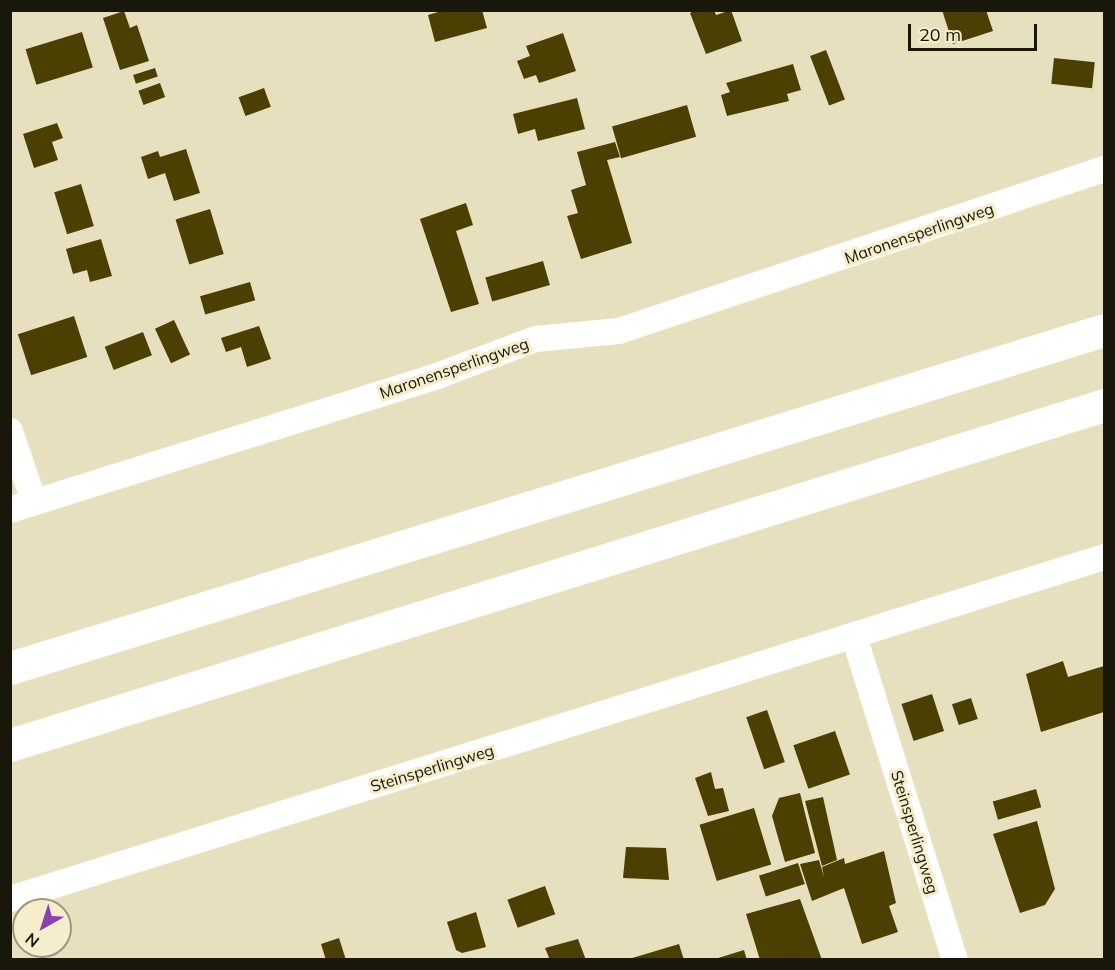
<!DOCTYPE html>
<style>
body{margin:0}
#map{position:relative;width:1115px;height:970px;overflow:hidden;background:#e7e0bf;font-family:Mulish,sans-serif}
div>[style]{position:absolute}
[style*='--x']{left:calc(var(--x)*1px);top:calc(var(--y)*1px);width:calc(var(--w)*1px);rotate:calc(var(--a)*1deg)}
.building>*{inset:0;background:#4b3f01;transform-origin:0 0}
.lane>*{height:26px;margin:-13px;padding:0 13px;transform-origin:13px;border-radius:13px;background:#fff}
.highway>*{height:33px;margin:-16.5px;padding:0 16.5px;transform-origin:16.5px;border-radius:16.5px;background:#fff}
span{translate:-50% -50%;white-space:nowrap;text-align:center;line-height:1.15;-webkit-text-stroke:6px #f5edcc;paint-order:stroke}
.street-label{font-size:16px;color:#19160a}
.frame{position:absolute;inset:0;border:12px solid #19160a;pointer-events:none}
.north{position:absolute;left:12px;top:898px;width:60px;height:60px;box-sizing:border-box;background:#f5edcc;border:2px solid #9d977e;border-radius:50%;rotate:219deg;font-size:16px;font-weight:700;line-height:24px;text-align:center;color:#19160a}
.north::after{content:'';display:block;margin:auto;width:21px;height:27px;background:#8a41b4;clip-path:polygon(50% 0,100% 100%,50% 72%,0 100%)}
.scale{position:absolute;left:908px;top:24px;width:129px;height:27px;box-sizing:border-box;border:3px solid #19160a;border-top:0;padding-left:8px;font-size:18px;line-height:21px;white-space:nowrap;color:#19160a;-webkit-text-stroke:4px #f5edcc;paint-order:stroke}
</style>
<div id="map">
<div class="building">
<div style="clip-path:polygon(445px 10px,482px 10px,487px 28px,435px 42px,428px 15px)"></div>
<div style="clip-path:polygon(696px 10px,714px 10px,716px 15px,731px 10px,742px 41px,706px 54px,690px 13px)"></div>
<div style="clip-path:polygon(942px 10px,986px 10px,993px 31px,953px 44px)"></div>
<div style="clip-path:polygon(124px 11px,130px 28px,137px 25px,149px 61px,120px 70px,103px 18px)"></div>
<div style="left:82px;top:32px;width:37px;height:59px;rotate:73deg"></div>
<div style="clip-path:polygon(563px 33px,576px 71px,539px 83px,536px 75px,524px 79px,517px 61px,530px 56px,526px 46px)"></div>
<div style="left:826px;top:50px;width:53px;height:17px;rotate:69deg"></div>
<div style="left:1054px;top:58px;width:41px;height:26px;rotate:6deg"></div>
<div style="clip-path:polygon(793px 64px,801px 90px,787px 94px,789px 101px,727px 116px,721px 95px,730px 92px,726px 83px)"></div>
<div style="left:155px;top:68px;width:9px;height:23px;rotate:72deg"></div>
<div style="left:160px;top:83px;width:15px;height:23px;rotate:70deg"></div>
<div style="left:264px;top:88px;width:20px;height:27px;rotate:70deg"></div>
<div style="clip-path:polygon(577px 98px,585px 129px,538px 141px,535px 129px,518px 134px,513px 114px)"></div>
<div style="left:687px;top:105px;width:33px;height:78px;rotate:74deg"></div>
<div style="clip-path:polygon(57px 123px,63px 138px,52px 142px,58px 160px,34px 168px,23px 134px)"></div>
<div style="clip-path:polygon(615px 142px,620px 157px,607px 160px,632px 243px,581px 259px,567px 216px,578px 213px,571px 190px,586px 185px,577px 152px)"></div>
<div style="clip-path:polygon(186px 149px,200px 193px,174px 201px,165px 173px,148px 179px,141px 157px,158px 151px,160px 157px)"></div>
<div style="left:81px;top:184px;width:44px;height:28px;rotate:73deg"></div>
<div style="clip-path:polygon(466px 203px,473px 225px,456px 231px,479px 304px,451px 312px,420px 219px)"></div>
<div style="left:210px;top:209px;width:47px;height:36px;rotate:73deg"></div>
<div style="clip-path:polygon(101px 239px,112px 276px,90px 282px,87px 270px,73px 274px,66px 249px)"></div>
<div style="left:543px;top:261px;width:25px;height:60px;rotate:74deg"></div>
<div style="left:250px;top:282px;width:19px;height:52px;rotate:74deg"></div>
<div style="left:74px;top:316px;width:43px;height:59px;rotate:72deg"></div>
<div style="left:174px;top:320px;width:38px;height:21px;rotate:65deg"></div>
<div style="clip-path:polygon(259px 326px,271px 359px,247px 367px,241px 347px,226px 352px,221px 338px)"></div>
<div style="left:143px;top:332px;width:25px;height:41px;rotate:69deg"></div>
<div style="clip-path:polygon(1063px 661px,1068px 677px,1104px 666px,1104px 712px,1041px 732px,1026px 674px)"></div>
<div style="left:932px;top:694px;width:39px;height:32px;rotate:72deg"></div>
<div style="left:971px;top:698px;width:22px;height:20px;rotate:72deg"></div>
<div style="left:767px;top:710px;width:55px;height:22px;rotate:71deg"></div>
<div style="left:835px;top:731px;width:46px;height:44px;rotate:71deg"></div>
<div style="clip-path:polygon(711px 772px,715px 789px,723px 788px,729px 811px,708px 816px,695px 778px)"></div>
<div style="left:1036px;top:789px;width:19px;height:45px;rotate:74deg"></div>
<div style="clip-path:polygon(800px 793px,815px 853px,785px 862px,772px 816px,779px 798px)"></div>
<div style="clip-path:polygon(823px 797px,837px 860px,822px 866px,805px 801px)"></div>
<div style="left:754px;top:808px;width:59px;height:57px;rotate:73deg"></div>
<div style="clip-path:polygon(1037px 821px,1055px 889px,1045px 905px,1020px 913px,993px 834px)"></div>
<div style="clip-path:polygon(626px 847px,666px 848px,669px 880px,623px 878px)"></div>
<div style="clip-path:polygon(884px 851px,896px 903px,889px 906px,898px 932px,862px 944px,844px 888px,812px 901px,800px 864px,819px 860px,824px 877px,822px 867px,844px 858px,845px 864px)"></div>
<div style="left:798px;top:863px;width:22px;height:41px;rotate:72deg"></div>
<div style="left:545px;top:886px;width:30px;height:40px;rotate:70deg"></div>
<div style="clip-path:polygon(800px 899px,822px 960px,760px 960px,746px 914px)"></div>
<div style="clip-path:polygon(476px 912px,486px 947px,462px 953px,456px 950px,447px 922px)"></div>
<div style="clip-path:polygon(339px 938px,346px 960px,326px 960px,321px 944px)"></div>
<div style="clip-path:polygon(578px 939px,586px 960px,550px 960px,545px 948px)"></div>
<div style="clip-path:polygon(679px 944px,684px 960px,630px 960px,629px 959px)"></div>
<div style="clip-path:polygon(744px 950px,747px 960px,716px 960px,715px 959px)"></div>
</div>
<div class="lane">
<div style="--x:10;--y:431;--w:75;--a:71.3"></div>
<div style="--x:10;--y:510;--w:448;--a:-17.4"></div>
<div style="--x:437;--y:376;--w:106;--a:-20.5"></div>
<div style="--x:536;--y:339;--w:83;--a:-5.5"></div>
<div style="--x:619;--y:331;--w:511;--a:-18.47"></div>
<div style="--x:854;--y:636;--w:339;--a:72.7"></div>
<div style="--x:10;--y:899;--w:1146;--a:-17.36"></div>
</div>
<div class="highway">
<div style="--x:10;--y:668;--w:1145;--a:-17.17"></div>
<div style="--x:10;--y:745;--w:1146;--a:-17.26"></div>
</div>
<div class="street-label">
<span style="left:919px;top:233px;rotate:-19deg">Maronensperlingweg</span>
<span style="left:454px;top:368px;rotate:-19deg">Maronensperlingweg</span>
<span style="left:432px;top:768px;rotate:-17deg">Steinsperlingweg</span>
<span style="left:915px;top:832px;rotate:73deg">Steinsperlingweg</span>
</div>
<div class="frame"></div>
<div class="north">N</div>
<div class="scale">20 m</div>
</div>
